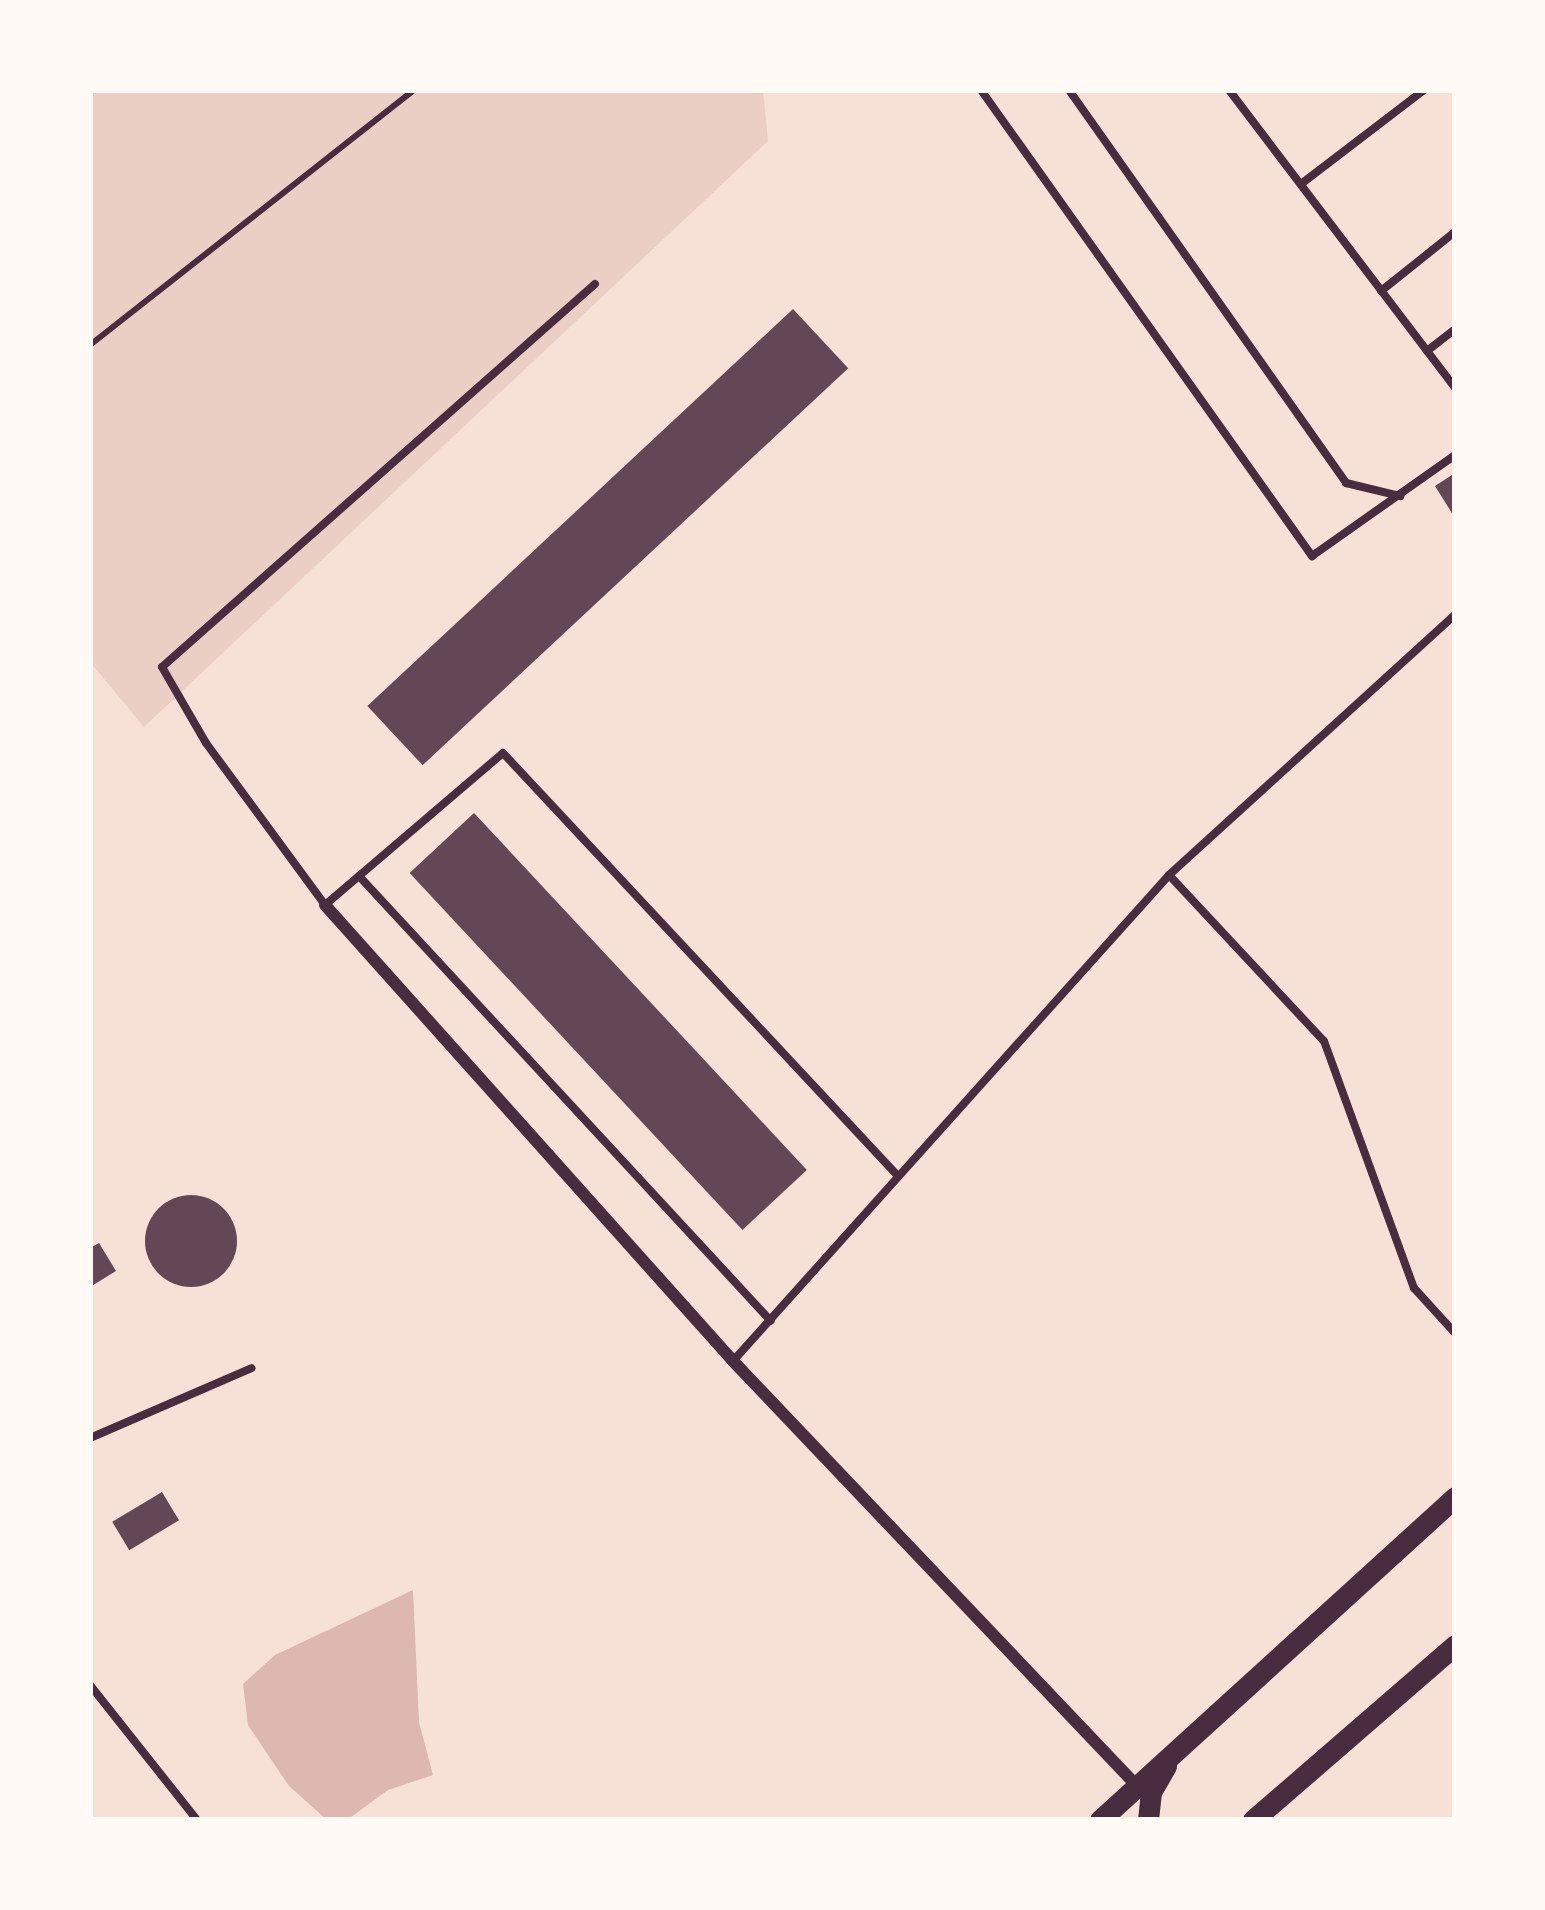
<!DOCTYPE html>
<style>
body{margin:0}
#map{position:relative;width:1545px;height:1910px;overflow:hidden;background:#f7e1d7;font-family:Inter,sans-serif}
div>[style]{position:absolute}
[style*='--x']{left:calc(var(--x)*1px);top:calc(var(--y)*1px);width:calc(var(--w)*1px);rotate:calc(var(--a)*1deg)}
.green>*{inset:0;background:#ebcfc5}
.water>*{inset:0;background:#dcb8b0}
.building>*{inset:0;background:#644757;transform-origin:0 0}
.round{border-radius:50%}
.path>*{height:6px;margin:-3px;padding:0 3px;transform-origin:3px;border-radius:3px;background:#4a2c40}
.service>*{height:8px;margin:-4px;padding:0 4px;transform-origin:4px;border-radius:4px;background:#4a2c40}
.minor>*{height:12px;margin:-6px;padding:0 6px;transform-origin:6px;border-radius:6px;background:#4a2c40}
.primary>*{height:21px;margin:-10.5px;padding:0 10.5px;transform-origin:10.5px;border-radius:10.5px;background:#4a2c40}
span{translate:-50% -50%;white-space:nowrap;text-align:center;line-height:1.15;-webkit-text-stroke:10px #fffaf5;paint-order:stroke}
.frame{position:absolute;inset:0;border:93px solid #fffaf5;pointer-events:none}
</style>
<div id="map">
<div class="green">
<div style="clip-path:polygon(90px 90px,763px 90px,768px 141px,144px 727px,90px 662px)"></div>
</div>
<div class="water">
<div style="clip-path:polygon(413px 1590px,419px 1722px,433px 1775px,388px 1790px,347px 1820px,327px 1820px,289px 1786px,248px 1725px,243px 1684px,275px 1655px)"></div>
</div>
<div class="building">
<div style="left:793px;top:309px;width:81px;height:582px;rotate:47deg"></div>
<div style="clip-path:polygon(1455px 473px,1455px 518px,1435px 486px)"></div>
<div style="left:474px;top:813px;width:488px;height:88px;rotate:47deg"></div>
<div class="round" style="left:145px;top:1195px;width:92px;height:92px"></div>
<div style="clip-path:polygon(99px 1243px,116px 1271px,90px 1287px,90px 1248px)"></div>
<div style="left:162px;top:1492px;width:33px;height:58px;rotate:59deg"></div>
</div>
<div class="path">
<div style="--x:90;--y:345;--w:412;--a:-38.2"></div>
</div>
<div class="service">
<div style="--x:981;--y:90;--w:572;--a:54.61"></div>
<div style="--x:1312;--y:556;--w:175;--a:-35.2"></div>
<div style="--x:1069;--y:90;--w:481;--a:54.8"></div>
<div style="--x:1346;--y:483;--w:56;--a:13.5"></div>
<div style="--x:1229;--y:90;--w:374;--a:52.8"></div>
<div style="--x:1301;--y:184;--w:155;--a:-37.4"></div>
<div style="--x:595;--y:284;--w:578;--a:138.51"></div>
<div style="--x:162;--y:667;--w:88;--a:59.9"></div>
<div style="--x:206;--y:743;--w:201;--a:53.7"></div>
<div style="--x:325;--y:905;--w:234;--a:-40.5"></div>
<div style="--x:503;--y:753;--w:579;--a:46.96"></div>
<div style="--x:1381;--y:291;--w:95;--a:-38.6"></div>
<div style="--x:1427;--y:351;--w:36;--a:-38"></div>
<div style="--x:1169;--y:875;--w:227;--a:47"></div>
<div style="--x:1324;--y:1041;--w:263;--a:70"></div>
<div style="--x:1414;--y:1288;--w:61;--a:47.7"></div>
<div style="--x:359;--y:876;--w:606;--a:47.21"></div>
<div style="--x:733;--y:1361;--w:653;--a:-48.1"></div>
<div style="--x:1169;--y:875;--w:387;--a:-42.3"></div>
<div style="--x:90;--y:1438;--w:176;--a:-23.4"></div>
<div style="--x:90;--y:1685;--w:172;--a:51.6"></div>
</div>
<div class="minor">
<div style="--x:325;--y:905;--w:612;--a:48.18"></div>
<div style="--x:733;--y:1361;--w:585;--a:46.45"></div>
</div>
<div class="primary">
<div style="--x:1100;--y:1820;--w:480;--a:-42.3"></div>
<div style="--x:1148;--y:1820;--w:28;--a:-84"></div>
<div style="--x:1151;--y:1792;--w:30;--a:-60"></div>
<div style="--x:1253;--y:1820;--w:267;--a:-40.9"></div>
</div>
<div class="frame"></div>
</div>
